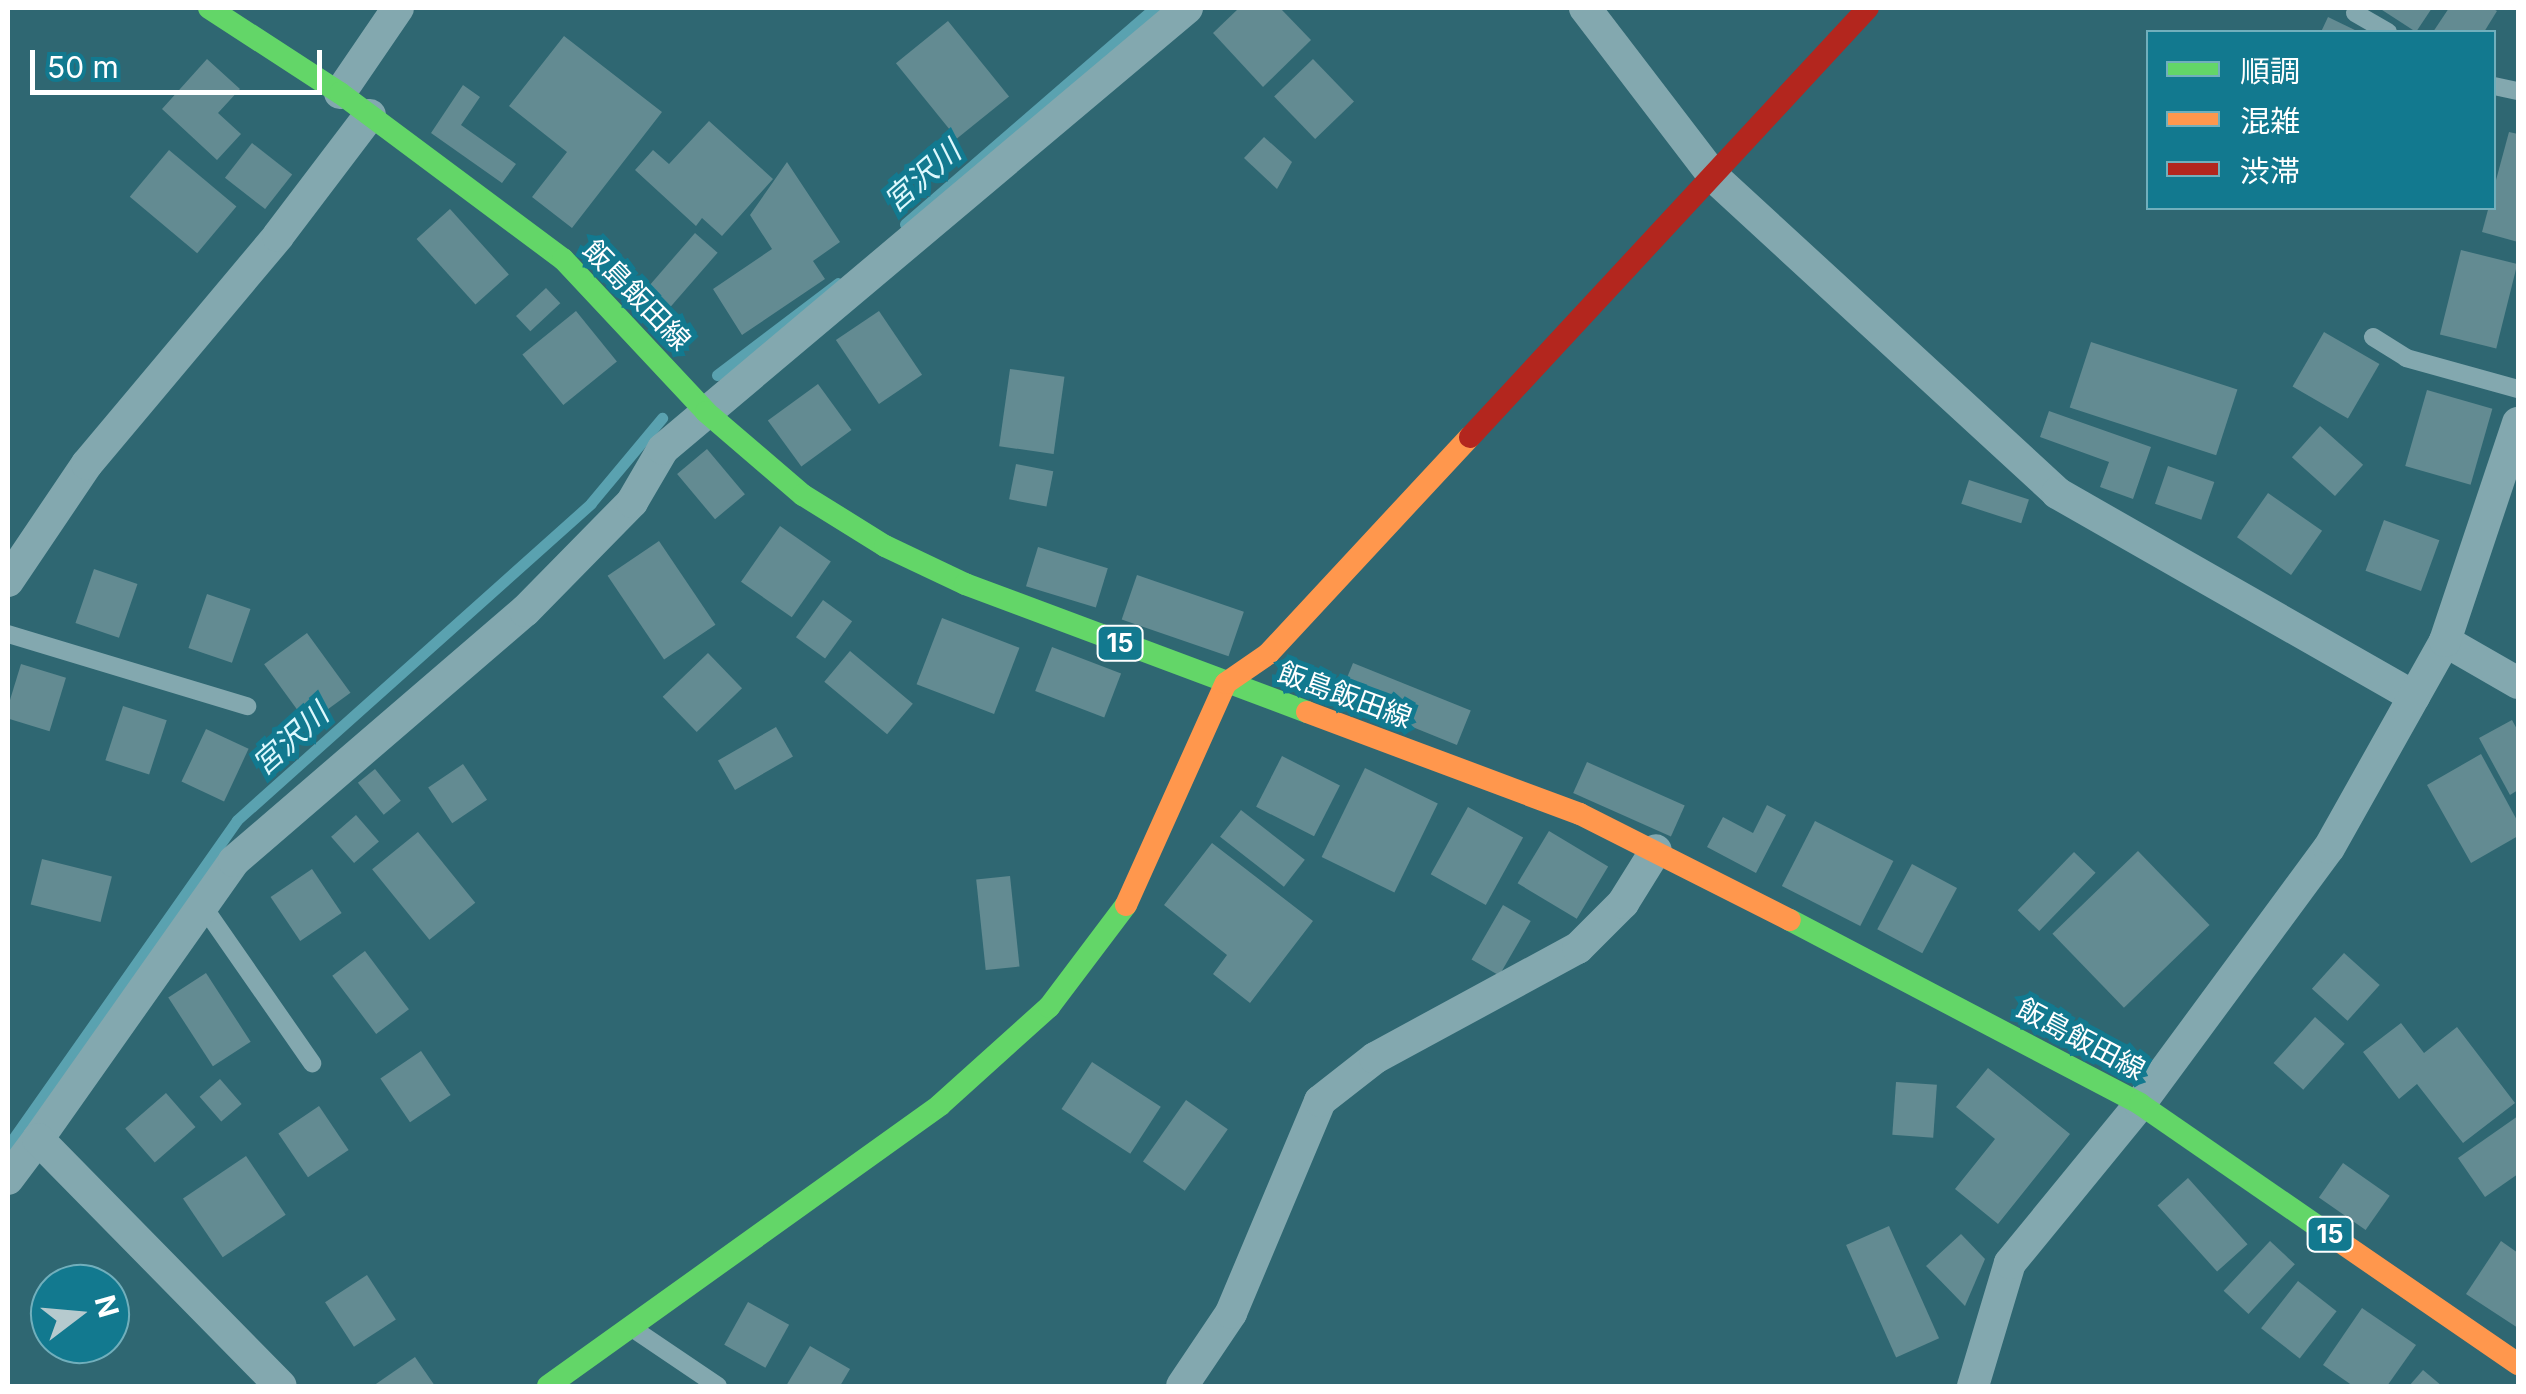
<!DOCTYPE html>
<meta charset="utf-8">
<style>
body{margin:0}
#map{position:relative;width:2526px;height:1394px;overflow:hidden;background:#2f6772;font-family:Inter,"Noto Sans JP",sans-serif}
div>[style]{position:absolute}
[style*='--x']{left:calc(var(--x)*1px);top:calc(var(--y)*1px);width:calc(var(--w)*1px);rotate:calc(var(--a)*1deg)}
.stream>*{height:11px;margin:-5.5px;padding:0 5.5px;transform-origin:5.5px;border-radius:5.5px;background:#5aa2b0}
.building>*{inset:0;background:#638b92;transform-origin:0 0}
.lane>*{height:18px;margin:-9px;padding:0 9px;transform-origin:9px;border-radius:9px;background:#83a8af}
.street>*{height:32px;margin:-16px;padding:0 16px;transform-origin:16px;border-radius:16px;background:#83a8af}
.fast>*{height:22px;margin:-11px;padding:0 11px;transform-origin:11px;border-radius:11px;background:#63d668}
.slow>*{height:22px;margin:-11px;padding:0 11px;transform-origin:11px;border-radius:11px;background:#ff974d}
.jam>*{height:22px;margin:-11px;padding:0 11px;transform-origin:11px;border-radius:11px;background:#b3261e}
span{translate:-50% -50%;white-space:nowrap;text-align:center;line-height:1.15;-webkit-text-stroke:10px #12798f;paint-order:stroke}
.shield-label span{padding:2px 8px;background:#12798f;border:2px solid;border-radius:8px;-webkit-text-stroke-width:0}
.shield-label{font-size:25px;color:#fff;font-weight:700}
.street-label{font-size:28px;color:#fff}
.water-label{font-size:30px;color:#dcf8fd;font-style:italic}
.frame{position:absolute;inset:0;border:10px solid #fff;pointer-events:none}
.legend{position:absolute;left:2146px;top:30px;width:350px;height:180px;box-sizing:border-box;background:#12798f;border:2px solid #71afbc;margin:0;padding:12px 18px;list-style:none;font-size:30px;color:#fff}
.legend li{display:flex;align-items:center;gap:20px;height:50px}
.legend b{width:50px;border:2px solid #71afbc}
.north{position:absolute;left:30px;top:1264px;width:100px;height:100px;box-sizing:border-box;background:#12798f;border:2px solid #71afbc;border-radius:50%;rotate:74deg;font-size:28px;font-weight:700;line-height:40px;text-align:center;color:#fff}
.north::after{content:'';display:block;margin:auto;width:35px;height:45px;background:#b6cace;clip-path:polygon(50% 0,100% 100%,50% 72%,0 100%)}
.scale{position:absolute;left:30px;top:50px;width:292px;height:45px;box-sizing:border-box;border:5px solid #fff;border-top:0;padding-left:12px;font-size:30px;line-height:35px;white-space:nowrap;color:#fff;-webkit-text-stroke:8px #12798f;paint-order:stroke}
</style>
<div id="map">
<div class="stream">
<div style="--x:905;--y:224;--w:330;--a:-40.9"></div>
<div style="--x:717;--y:375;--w:152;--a:-37.2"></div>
<div style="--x:8;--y:1146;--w:398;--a:-54.9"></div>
<div style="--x:237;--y:820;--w:475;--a:-41.8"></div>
<div style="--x:591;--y:503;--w:111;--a:-50.1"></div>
</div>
<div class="building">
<div style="clip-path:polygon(1239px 8px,1280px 8px,1311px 40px,1263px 87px,1213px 33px)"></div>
<div style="clip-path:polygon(2379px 8px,2432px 8px,2416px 32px)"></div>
<div style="clip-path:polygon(2449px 8px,2492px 8px,2497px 11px,2484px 32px,2433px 32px)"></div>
<div style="clip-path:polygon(2328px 17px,2359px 32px,2321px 32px)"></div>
<div style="left:948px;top:21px;width:97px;height:67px;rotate:51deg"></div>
<div style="clip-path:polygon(564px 36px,662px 112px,572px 228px,532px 197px,567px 152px,509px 106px)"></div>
<div style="clip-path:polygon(207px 59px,240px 89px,218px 113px,241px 134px,217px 160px,162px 109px)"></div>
<div style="left:1313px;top:59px;width:59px;height:54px;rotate:46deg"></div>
<div style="clip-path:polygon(463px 85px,480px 97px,461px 125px,516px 164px,502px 183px,431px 133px)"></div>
<div style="clip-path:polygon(709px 121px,773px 179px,722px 236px,702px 218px,696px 226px,635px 170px,653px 150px,669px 164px)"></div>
<div style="clip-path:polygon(2509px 132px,2518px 134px,2518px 242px,2482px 232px)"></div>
<div style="clip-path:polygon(1264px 137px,1292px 162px,1277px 189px,1244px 158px)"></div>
<div style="left:252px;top:143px;width:51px;height:44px;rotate:38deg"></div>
<div style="left:169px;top:150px;width:88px;height:61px;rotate:40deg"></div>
<div style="clip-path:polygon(787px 162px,840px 242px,813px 261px,825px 279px,742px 335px,713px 289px,772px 249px,750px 215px)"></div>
<div style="left:450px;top:209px;width:88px;height:45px;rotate:48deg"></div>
<div style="left:695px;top:233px;width:30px;height:82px;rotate:41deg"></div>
<div style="left:2461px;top:250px;width:58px;height:87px;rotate:14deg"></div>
<div style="left:546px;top:288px;width:21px;height:41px;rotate:47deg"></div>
<div style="left:576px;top:311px;width:65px;height:69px;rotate:51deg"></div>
<div style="left:879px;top:311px;width:77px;height:52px;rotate:56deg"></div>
<div style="left:2324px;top:332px;width:64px;height:63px;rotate:30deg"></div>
<div style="left:2091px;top:342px;width:154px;height:69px;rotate:18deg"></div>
<div style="left:1010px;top:369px;width:55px;height:78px;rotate:8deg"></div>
<div style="left:818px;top:384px;width:57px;height:62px;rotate:54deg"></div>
<div style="left:2427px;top:390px;width:68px;height:79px;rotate:16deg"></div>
<div style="clip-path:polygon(2049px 411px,2151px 447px,2133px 499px,2100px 487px,2109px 462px,2040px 437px)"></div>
<div style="left:2320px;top:426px;width:58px;height:42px;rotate:42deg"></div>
<div style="left:707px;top:449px;width:59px;height:39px;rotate:50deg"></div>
<div style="left:1016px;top:464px;width:38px;height:36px;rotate:11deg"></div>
<div style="left:2168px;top:466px;width:49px;height:40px;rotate:19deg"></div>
<div style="left:1969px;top:480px;width:63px;height:25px;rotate:18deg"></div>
<div style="left:2268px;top:493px;width:66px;height:54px;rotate:35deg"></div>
<div style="left:2384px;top:520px;width:59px;height:54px;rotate:20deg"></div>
<div style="left:780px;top:526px;width:62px;height:68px;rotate:35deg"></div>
<div style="left:659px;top:541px;width:101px;height:62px;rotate:56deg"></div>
<div style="left:1038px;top:547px;width:73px;height:41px;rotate:17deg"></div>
<div style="left:94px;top:569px;width:46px;height:57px;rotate:19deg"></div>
<div style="left:1137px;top:575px;width:113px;height:47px;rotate:19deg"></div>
<div style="left:207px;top:594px;width:46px;height:57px;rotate:19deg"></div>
<div style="left:823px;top:600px;width:36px;height:46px;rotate:36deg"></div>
<div style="left:942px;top:618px;width:83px;height:71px;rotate:21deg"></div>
<div style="left:307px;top:633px;width:74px;height:53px;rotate:54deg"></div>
<div style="left:1052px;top:647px;width:74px;height:47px;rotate:21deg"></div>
<div style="left:850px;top:651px;width:82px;height:40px;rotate:40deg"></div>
<div style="left:708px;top:653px;width:49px;height:63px;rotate:46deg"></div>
<div style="left:1353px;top:663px;width:127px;height:37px;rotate:22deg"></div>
<div style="left:21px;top:664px;width:47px;height:56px;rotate:17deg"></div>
<div style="left:123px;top:706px;width:46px;height:57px;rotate:18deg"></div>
<div style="clip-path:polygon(2512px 720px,2518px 731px,2518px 790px,2510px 795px,2479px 738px)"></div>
<div style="left:776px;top:727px;width:34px;height:67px;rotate:60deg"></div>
<div style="left:206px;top:729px;width:47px;height:58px;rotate:25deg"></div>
<div style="clip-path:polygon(2481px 754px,2518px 822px,2518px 836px,2471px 863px,2427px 785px)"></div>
<div style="left:1282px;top:756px;width:65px;height:57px;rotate:27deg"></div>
<div style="left:1587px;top:762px;width:107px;height:34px;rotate:24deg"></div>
<div style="left:463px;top:764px;width:43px;height:42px;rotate:56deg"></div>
<div style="left:1365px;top:768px;width:81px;height:99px;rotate:26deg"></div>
<div style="left:375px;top:769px;width:41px;height:22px;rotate:51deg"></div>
<div style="clip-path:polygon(1767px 805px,1786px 815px,1756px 873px,1707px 847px,1723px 817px,1753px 833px)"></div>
<div style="left:1468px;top:807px;width:63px;height:77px;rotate:29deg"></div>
<div style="left:1241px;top:810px;width:81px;height:34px;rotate:38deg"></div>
<div style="left:356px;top:815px;width:35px;height:33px;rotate:49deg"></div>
<div style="left:1815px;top:821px;width:88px;height:73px;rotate:27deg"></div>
<div style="left:1549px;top:831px;width:69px;height:61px;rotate:31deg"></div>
<div style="left:418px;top:832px;width:91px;height:59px;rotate:51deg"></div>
<div style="clip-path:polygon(1212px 843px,1313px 921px,1250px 1003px,1213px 974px,1227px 955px,1164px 905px)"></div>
<div style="left:2138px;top:851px;width:103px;height:119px;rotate:46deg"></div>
<div style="left:2074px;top:852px;width:30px;height:81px;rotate:44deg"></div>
<div style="left:42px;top:859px;width:72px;height:47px;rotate:14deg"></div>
<div style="left:1912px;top:864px;width:51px;height:74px;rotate:28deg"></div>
<div style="left:312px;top:869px;width:53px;height:50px;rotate:56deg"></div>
<div style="left:1010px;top:876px;width:91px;height:34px;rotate:84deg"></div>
<div style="left:1503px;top:905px;width:32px;height:63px;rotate:30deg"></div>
<div style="left:365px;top:951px;width:73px;height:41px;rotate:53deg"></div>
<div style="left:2344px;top:953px;width:48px;height:48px;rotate:42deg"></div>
<div style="left:206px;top:973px;width:82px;height:45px;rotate:57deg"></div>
<div style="left:2315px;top:1017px;width:40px;height:62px;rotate:42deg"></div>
<div style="clip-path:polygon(2401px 1023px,2424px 1053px,2457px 1027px,2515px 1103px,2463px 1143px,2417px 1084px,2399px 1099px,2363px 1052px)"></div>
<div style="left:421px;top:1051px;width:53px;height:49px;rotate:56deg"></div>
<div style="left:1092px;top:1062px;width:82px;height:56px;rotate:33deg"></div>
<div style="clip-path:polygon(1988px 1068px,2070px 1134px,1998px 1224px,1955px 1189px,1995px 1139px,1956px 1107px)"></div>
<div style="left:220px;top:1079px;width:33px;height:27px;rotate:49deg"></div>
<div style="left:1896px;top:1082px;width:41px;height:53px;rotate:4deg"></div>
<div style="left:166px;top:1093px;width:45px;height:54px;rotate:49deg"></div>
<div style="left:1186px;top:1100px;width:51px;height:75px;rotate:35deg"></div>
<div style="left:319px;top:1106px;width:53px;height:49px;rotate:56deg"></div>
<div style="clip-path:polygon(2518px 1116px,2518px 1174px,2485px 1197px,2458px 1158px)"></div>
<div style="left:246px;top:1156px;width:71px;height:76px;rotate:56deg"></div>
<div style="left:2343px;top:1163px;width:57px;height:42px;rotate:35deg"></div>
<div style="left:2188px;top:1178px;width:89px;height:41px;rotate:48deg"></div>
<div style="left:1889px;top:1226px;width:123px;height:47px;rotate:66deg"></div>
<div style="clip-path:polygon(1961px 1234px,1985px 1259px,1965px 1306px,1926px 1266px)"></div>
<div style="left:2270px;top:1241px;width:34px;height:68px;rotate:43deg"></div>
<div style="clip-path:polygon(2501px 1241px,2518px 1253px,2518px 1328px,2466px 1294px)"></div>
<div style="left:367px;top:1275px;width:53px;height:50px;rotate:57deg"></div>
<div style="left:2298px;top:1281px;width:49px;height:60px;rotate:38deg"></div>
<div style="left:748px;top:1302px;width:47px;height:49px;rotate:29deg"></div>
<div style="clip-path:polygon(2362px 1308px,2416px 1345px,2387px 1386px,2353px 1386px,2323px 1365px)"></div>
<div style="clip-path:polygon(810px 1346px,850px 1369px,840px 1386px,786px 1386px)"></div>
<div style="clip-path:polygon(415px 1357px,435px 1386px,373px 1386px)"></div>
<div style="clip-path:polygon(2423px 1370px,2442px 1386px,2409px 1386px)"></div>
</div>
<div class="lane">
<div style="--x:2355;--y:13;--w:38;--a:30"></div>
<div style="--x:2494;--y:86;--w:25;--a:12"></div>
<div style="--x:2373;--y:337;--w:39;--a:32"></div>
<div style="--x:2406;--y:358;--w:116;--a:15.5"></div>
<div style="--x:8;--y:634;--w:250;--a:16.8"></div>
<div style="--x:205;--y:909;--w:188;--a:55.2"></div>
<div style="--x:635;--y:1330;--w:100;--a:34"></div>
</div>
<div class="street">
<div style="--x:1585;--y:8;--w:214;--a:52.6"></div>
<div style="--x:1715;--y:178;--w:465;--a:42.6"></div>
<div style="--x:2057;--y:493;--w:411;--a:29.7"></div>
<div style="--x:340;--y:93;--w:103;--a:-55.7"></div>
<div style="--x:8;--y:581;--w:141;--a:-56"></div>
<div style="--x:87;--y:464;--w:297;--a:-50"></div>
<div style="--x:278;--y:236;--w:152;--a:-52.8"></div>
<div style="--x:2445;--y:641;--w:84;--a:29.9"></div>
<div style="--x:38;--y:1139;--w:340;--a:-54.8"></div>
<div style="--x:234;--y:861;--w:384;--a:-40.7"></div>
<div style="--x:525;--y:611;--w:153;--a:-45.5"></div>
<div style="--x:632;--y:502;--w:61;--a:-59.7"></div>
<div style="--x:663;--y:449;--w:685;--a:-40.08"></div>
<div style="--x:8;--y:1179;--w:50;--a:-53.1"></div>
<div style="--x:38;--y:1139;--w:346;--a:45.5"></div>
<div style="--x:1182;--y:1386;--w:88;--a:-56.1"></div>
<div style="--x:1231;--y:1313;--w:230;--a:-67.2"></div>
<div style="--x:1320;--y:1101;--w:70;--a:-38"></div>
<div style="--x:1375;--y:1058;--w:231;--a:-28.5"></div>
<div style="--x:1578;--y:948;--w:64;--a:-45"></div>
<div style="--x:1623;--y:903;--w:62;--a:-58.1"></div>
<div style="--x:1973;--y:1386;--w:128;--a:-73.3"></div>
<div style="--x:2010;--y:1263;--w:205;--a:-50.7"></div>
<div style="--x:2140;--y:1104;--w:318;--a:-53.6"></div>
<div style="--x:2329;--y:848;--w:237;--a:-60.7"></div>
<div style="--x:2445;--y:641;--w:230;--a:-71.5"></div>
</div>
<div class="fast">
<div style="--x:209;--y:8;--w:156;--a:33"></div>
<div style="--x:340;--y:93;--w:278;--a:36.7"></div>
<div style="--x:563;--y:259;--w:209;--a:46.9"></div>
<div style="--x:706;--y:412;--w:128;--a:40.6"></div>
<div style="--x:803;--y:495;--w:97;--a:31.9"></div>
<div style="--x:885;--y:546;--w:89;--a:25.4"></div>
<div style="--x:965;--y:584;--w:365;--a:20.5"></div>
<div style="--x:1790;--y:920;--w:395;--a:27.7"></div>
<div style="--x:2140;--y:1104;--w:238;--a:34.6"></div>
<div style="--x:548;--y:1386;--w:482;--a:-35.6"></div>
<div style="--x:940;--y:1105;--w:147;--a:-42"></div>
<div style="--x:1049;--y:1007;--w:128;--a:-53"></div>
</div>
<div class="slow">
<div style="--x:1307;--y:712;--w:291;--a:20.5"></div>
<div style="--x:1580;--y:814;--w:235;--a:26.8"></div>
<div style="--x:1126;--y:905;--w:243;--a:-65.8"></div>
<div style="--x:1226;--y:683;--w:51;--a:-34.6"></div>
<div style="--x:1268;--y:654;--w:296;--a:-47.1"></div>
<div style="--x:2336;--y:1239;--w:221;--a:34.5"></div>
</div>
<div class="jam">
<div style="--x:1470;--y:437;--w:585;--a:-47.15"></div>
</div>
<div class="shield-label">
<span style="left:1120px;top:643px">15</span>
<span style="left:2330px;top:1234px">15</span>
</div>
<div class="street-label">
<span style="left:637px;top:295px;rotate:46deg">飯島飯田線</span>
<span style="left:1345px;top:695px;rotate:20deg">飯島飯田線</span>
<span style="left:2081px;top:1039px;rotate:28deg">飯島飯田線</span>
</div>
<div class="water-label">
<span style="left:922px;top:176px;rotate:-41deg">宮沢川</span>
<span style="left:290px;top:739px;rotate:-42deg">宮沢川</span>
</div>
<div class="frame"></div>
<ul class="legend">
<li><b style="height:12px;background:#63d668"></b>順調</li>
<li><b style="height:12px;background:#ff974d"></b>混雑</li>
<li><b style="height:12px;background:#b3261e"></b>渋滞</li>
</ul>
<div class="north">N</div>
<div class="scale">50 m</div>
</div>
